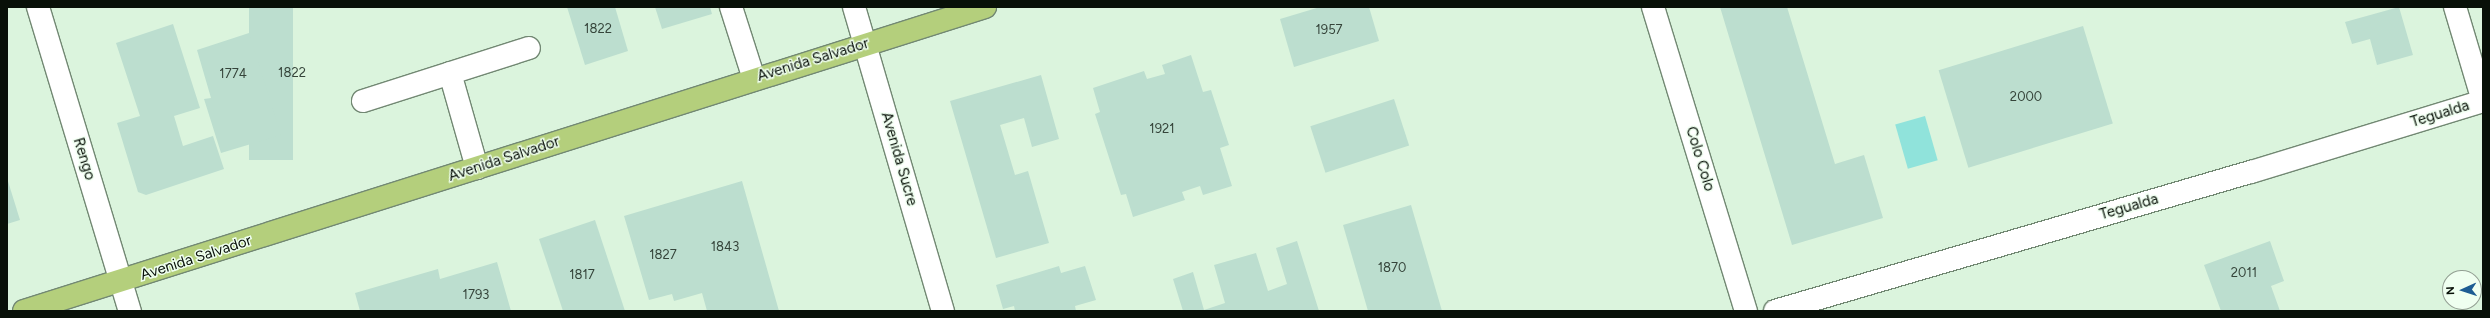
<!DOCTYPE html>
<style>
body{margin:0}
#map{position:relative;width:2490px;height:318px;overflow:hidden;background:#dbf4dd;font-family:Figtree,sans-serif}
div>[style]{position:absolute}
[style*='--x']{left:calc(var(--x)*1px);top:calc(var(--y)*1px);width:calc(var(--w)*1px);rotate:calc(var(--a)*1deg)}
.water>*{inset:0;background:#90e3db;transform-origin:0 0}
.building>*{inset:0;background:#bcdecf;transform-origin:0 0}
.roads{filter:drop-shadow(1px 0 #728873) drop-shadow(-1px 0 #728873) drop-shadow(0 1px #728873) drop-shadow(0 -1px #728873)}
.minor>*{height:22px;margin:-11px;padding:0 11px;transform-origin:11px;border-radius:11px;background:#fff}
.major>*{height:22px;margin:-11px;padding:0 11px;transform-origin:11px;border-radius:11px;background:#b4cf7c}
span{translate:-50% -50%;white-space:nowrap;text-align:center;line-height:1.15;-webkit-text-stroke:3px #effff0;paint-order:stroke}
.number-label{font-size:13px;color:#35443a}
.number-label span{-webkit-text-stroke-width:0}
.street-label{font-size:15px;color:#081008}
.frame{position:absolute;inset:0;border:8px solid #081008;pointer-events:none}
.north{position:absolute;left:2442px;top:270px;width:40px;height:40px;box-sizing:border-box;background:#effff0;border:1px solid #939f93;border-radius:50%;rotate:267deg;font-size:11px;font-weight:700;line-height:16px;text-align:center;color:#081008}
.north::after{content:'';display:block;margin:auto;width:14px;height:18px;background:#1d5d93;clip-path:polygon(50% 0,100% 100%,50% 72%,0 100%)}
</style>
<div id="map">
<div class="water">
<div style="left:1925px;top:116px;width:46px;height:31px;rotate:74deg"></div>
</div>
<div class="building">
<div style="left:249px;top:7px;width:44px;height:153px"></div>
<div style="clip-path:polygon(567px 7px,615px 7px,628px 51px,585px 65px)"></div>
<div style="clip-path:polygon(655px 7px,710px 7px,712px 14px,662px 29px)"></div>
<div style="clip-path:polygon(1320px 7px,1369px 7px,1379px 41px,1294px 67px,1280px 19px)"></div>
<div style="clip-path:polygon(1720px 7px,1787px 7px,1835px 164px,1864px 155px,1883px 218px,1792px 245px)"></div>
<div style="clip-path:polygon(2399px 7px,2413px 55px,2377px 65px,2370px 39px,2352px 44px,2345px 22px)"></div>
<div style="clip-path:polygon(173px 24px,200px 108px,174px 116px,183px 146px,213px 136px,224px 169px,146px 195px,138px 192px,117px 123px,140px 116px,116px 43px)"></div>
<div style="left:2083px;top:26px;width:102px;height:151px;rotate:73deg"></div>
<div style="clip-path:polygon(249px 33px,281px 135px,221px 153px,204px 99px,211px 98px,197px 50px)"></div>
<div style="clip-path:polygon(1191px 55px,1203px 92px,1211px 90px,1229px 145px,1220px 148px,1232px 186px,1203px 195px,1200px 186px,1182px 192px,1185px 200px,1133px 217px,1126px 194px,1121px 195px,1095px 114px,1100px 112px,1093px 88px,1144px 71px,1147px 79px,1165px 74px,1162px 65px)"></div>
<div style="clip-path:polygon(1041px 75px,1059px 139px,1032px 147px,1024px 118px,1000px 125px,1015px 175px,1028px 171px,1049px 243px,996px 258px,950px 101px)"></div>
<div style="left:1394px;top:99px;width:49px;height:88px;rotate:72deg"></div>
<div style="clip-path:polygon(7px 178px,20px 220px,7px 224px)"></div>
<div style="clip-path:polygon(742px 181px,779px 311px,707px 311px,702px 293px,674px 301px,672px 294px,649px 300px,624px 216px)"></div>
<div style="clip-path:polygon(1411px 205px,1442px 311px,1368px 311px,1343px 225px)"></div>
<div style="clip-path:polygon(595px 220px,625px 311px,563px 311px,539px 239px)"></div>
<div style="clip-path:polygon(1297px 241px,1319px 311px,1183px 311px,1173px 279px,1193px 272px,1204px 310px,1225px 303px,1214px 265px,1256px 253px,1268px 291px,1287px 284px,1276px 248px)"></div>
<div style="clip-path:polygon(2270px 241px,2284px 281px,2271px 286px,2280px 311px,2221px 311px,2204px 265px)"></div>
<div style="clip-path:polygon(497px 262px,511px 311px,360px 311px,355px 293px,438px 269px,440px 279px)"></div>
<div style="clip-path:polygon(1059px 266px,1061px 273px,1085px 266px,1096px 300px,1075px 306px,1076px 311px,1015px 311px,1014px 306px,1003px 309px,996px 285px)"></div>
</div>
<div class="roads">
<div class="minor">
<div style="--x:38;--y:7;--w:318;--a:73.2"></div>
<div style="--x:731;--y:7;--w:76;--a:72.3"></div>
<div style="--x:854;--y:7;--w:317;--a:73.7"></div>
<div style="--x:1653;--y:7;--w:318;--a:73"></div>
<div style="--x:2455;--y:7;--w:98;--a:73.4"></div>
<div style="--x:450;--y:73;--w:99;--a:74.1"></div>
<div style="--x:363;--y:101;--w:174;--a:-17.7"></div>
<div style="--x:1775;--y:311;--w:496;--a:-16.3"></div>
<div style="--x:2251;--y:172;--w:243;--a:-17"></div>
</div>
<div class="major">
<div style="--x:24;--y:311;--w:1008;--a:-17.55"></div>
</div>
</div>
<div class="number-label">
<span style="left:598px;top:29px">1822</span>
<span style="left:1329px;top:30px">1957</span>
<span style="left:292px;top:73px">1822</span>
<span style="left:233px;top:74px">1774</span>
<span style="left:2026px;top:97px">2000</span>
<span style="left:1162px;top:129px">1921</span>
<span style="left:725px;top:247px">1843</span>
<span style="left:663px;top:255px">1827</span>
<span style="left:1392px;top:268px">1870</span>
<span style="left:2244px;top:273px">2011</span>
<span style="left:582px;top:275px">1817</span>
<span style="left:476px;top:295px">1793</span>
</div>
<div class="street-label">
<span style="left:813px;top:60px;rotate:-17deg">Avenida Salvador</span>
<span style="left:2440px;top:114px;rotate:-17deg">Tegualda</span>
<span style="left:84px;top:159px;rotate:73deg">Rengo</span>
<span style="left:504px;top:159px;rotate:-18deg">Avenida Salvador</span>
<span style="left:899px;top:159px;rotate:74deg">Avenida Sucre</span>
<span style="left:1700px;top:159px;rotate:73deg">Colo Colo</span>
<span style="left:2129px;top:207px;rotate:-16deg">Tegualda</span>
<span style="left:196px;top:258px;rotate:-18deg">Avenida Salvador</span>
</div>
<div class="frame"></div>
<div class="north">N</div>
</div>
